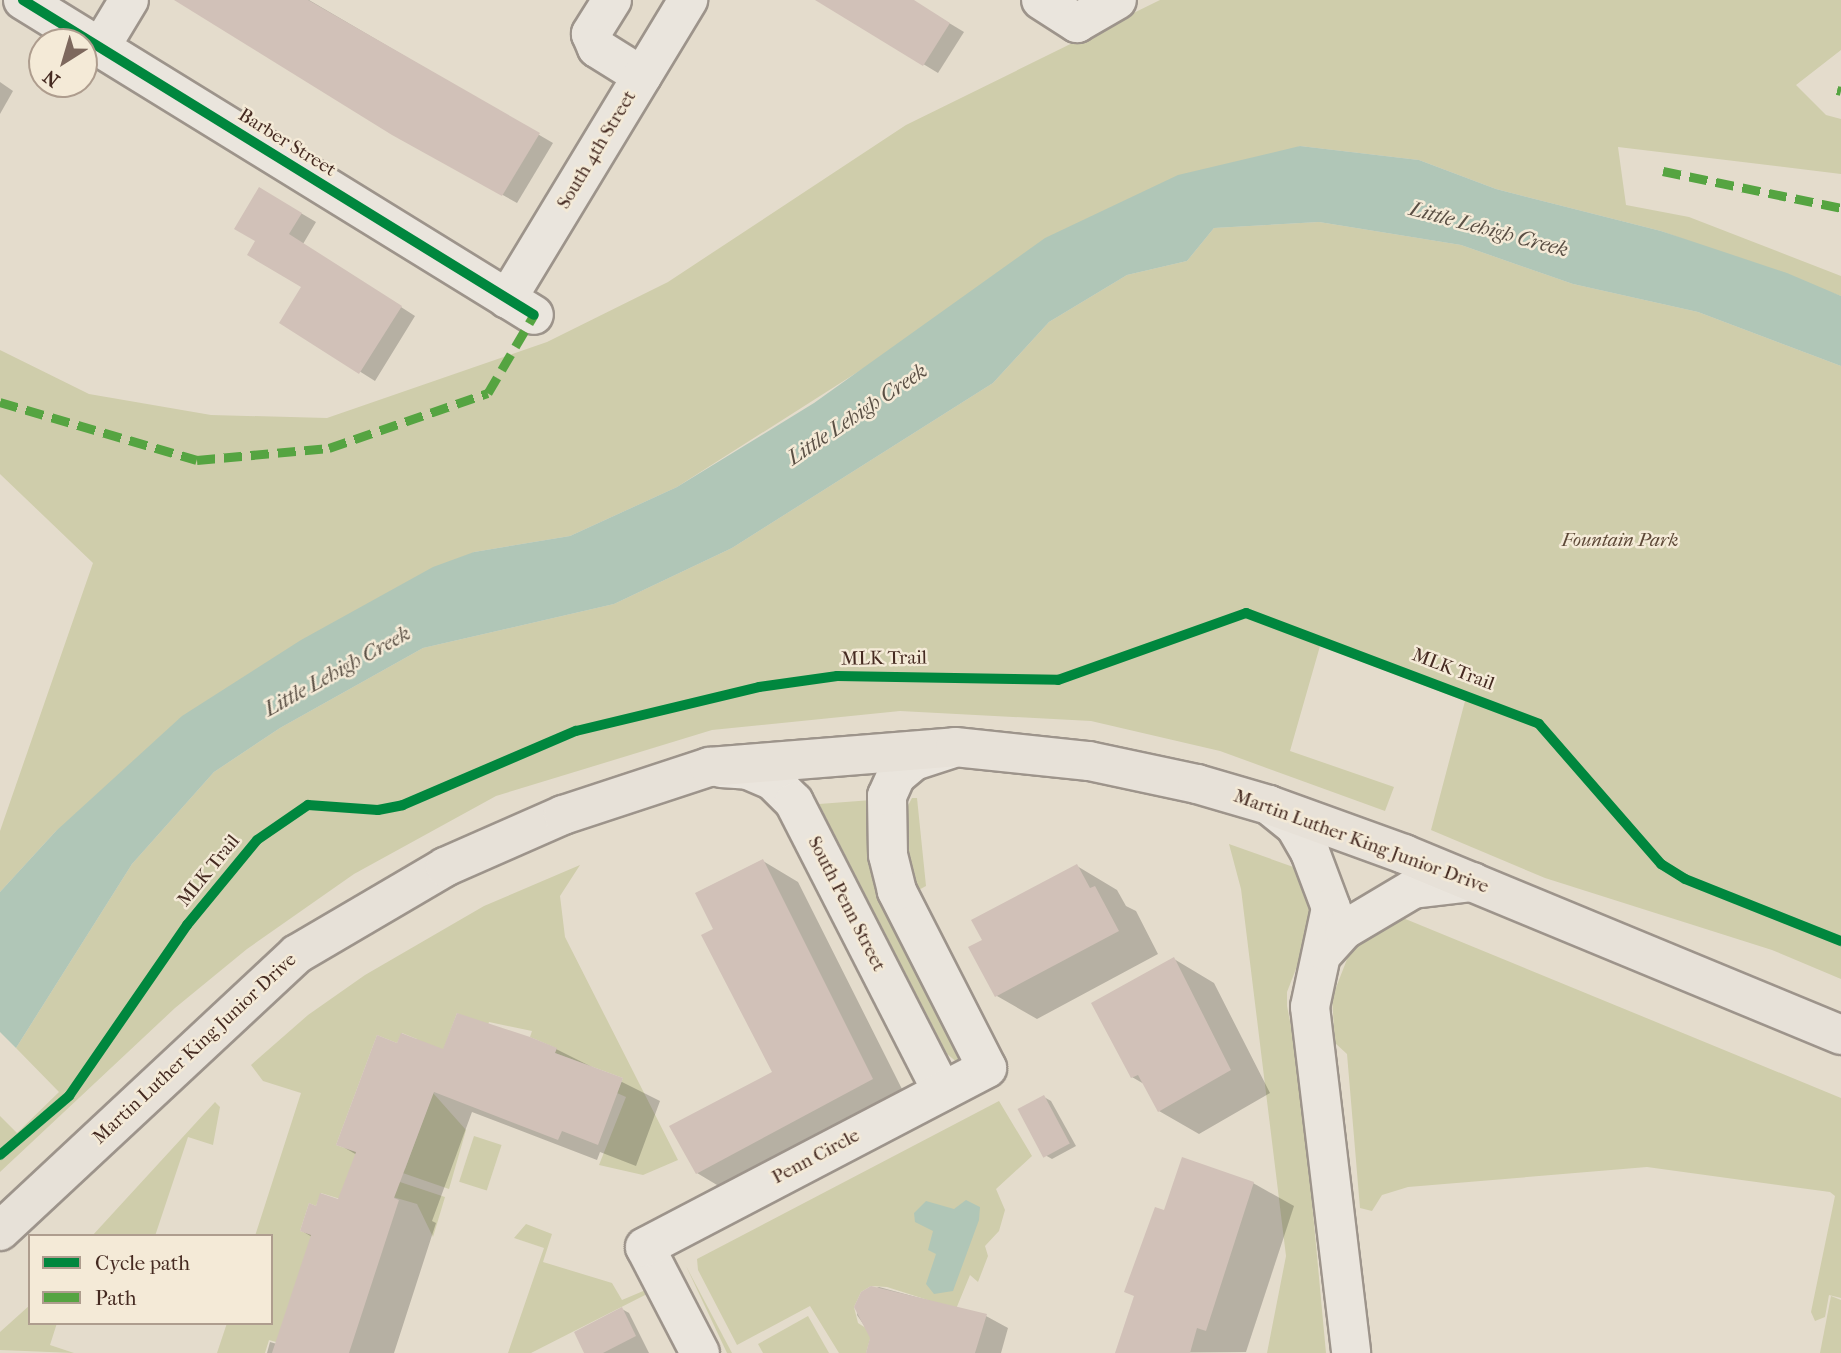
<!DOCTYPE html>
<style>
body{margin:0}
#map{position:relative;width:1841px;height:1353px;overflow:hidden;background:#e4dccc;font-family:"IM FELL French Canon",serif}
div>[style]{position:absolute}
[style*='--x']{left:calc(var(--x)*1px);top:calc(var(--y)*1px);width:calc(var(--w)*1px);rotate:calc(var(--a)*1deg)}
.green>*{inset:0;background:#cfcdab;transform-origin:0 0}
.water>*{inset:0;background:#b0c6b7}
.shadow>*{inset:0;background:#0003}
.building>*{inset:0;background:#d1c1b8;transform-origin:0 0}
.roads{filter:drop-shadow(2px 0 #9d948b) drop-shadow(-2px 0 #9d948b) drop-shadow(0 2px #9d948b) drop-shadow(0 -2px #9d948b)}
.minor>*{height:38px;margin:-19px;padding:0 19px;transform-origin:19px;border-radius:19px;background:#eae5dd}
.major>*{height:38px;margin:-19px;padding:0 19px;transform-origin:19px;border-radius:19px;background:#e7e1d8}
.quiet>*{height:9px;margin-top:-4.5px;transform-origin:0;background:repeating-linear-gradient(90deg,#55a441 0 18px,transparent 0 27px)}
.cycleway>*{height:10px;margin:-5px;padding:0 5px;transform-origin:5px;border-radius:5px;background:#00873e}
span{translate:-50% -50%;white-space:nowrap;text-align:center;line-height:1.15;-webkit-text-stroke:5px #f4ead7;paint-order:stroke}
.street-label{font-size:19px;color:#452a21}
.park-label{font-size:19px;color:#5d4837;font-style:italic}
.water-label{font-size:21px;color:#5a4f44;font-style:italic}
.legend{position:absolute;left:28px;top:1234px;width:245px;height:91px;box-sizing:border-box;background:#f4ead7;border:2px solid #ae9d8e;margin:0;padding:9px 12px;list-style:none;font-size:21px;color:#452a21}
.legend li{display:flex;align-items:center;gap:14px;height:35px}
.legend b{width:35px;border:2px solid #ae9d8e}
.north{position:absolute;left:28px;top:28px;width:70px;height:70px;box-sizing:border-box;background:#f4ead7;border:2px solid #ae9d8e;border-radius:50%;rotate:217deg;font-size:19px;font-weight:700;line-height:28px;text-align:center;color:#452a21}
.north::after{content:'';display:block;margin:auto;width:24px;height:32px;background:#7d685d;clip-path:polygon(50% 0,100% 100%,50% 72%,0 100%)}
</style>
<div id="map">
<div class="green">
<div style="clip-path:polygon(1160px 0,1841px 0,1841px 50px,1796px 85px,1826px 115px,1841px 119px,1841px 174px,1618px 147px,1626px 205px,1689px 217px,1841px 276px,1841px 296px,1661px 231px,1496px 189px,1419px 160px,1300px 146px,911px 338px,677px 487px,570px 536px,474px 552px,56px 831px,0 892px,0 831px,93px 563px,0 474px,0 350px,89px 394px,211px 415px,327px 418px,547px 342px,668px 282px,906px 125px)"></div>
<div style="clip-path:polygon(1319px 222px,1461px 245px,1573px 284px,1698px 312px,1841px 366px,1841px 979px,1772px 950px,1545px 878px,1431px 830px,1465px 701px,1320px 646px,1290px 751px,1394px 787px,1385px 811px,1220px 751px,1091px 721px,900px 711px,712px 730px,496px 796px,354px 874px,247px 949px,175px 1008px,0 1172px,0 1116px,17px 1133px,59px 1092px,16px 1048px,132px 864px,214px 772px,280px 728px,423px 648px,614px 604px,732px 548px,993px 383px,1049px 322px,1127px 275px,1187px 261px,1214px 228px)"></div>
<div style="clip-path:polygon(912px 798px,917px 798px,926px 886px,913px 893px,906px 878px,904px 813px)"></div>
<div style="clip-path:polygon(872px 800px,962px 1059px,958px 1063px,947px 1054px,819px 804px)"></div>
<div style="clip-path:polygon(1229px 844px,1299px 869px,1312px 899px,1310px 933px,1287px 992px,1287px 1006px,1300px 1072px,1326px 1353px,1267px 1353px,1286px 1256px,1241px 889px)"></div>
<div style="clip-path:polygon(580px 865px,560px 896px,565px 937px,678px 1160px,643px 1175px,599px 1165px,626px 1097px,617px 1093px,623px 1078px,555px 1053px,556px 1048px,530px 1037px,532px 1031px,489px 1022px,486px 1030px,457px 1013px,441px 1056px,414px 1046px,417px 1039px,402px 1033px,397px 1043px,377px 1035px,336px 1145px,356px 1152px,364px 1170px,445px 1197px,433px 1237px,417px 1204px,369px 1190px,363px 1206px,321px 1193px,316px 1206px,309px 1203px,300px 1231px,348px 1246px,276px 1342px,269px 1340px,265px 1353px,217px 1353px,227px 1323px,271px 1323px,271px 1236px,255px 1236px,301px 1093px,263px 1081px,251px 1065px,308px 1015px,365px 975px,484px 906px)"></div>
<div style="clip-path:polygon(1403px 918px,1841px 1098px,1841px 1298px,1829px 1295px,1825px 1317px,1815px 1321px,1811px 1312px,1835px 1196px,1830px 1192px,1647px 1167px,1408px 1187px,1382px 1195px,1372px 1211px,1360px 1208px,1347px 1054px,1335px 1043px,1332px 998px,1349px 954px,1378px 927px)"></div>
<div style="clip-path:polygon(433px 1093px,466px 1130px,449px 1189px,368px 1161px,370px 1156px,405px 1169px)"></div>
<div style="clip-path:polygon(999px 1101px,1032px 1156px,996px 1189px,1005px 1210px,999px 1231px,985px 1246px,988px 1256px,978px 1282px,970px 1275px,956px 1309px,887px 1287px,871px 1286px,861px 1292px,854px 1307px,858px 1323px,872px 1332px,866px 1353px,839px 1353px,810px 1306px,737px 1345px,698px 1270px,697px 1259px)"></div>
<div style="clip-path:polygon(215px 1102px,220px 1107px,213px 1145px,188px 1137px,155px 1236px,92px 1236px)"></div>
<div style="left:474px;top:1136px;width:29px;height:48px;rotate:18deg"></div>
<div style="clip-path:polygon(526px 1224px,552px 1234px,543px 1262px,612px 1283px,622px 1300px,648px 1289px,663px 1318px,661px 1321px,647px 1294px,531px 1353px,508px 1353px,544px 1248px,514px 1238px)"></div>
<div style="clip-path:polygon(686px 1266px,732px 1353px,727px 1353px)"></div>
<div style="clip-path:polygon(1831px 1296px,1841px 1300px,1841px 1353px,1820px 1353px)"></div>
<div style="clip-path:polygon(30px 1305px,30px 1323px,57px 1323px,50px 1345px,74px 1353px,0 1350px,0 1332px)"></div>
<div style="clip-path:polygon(808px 1316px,829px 1353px,763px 1353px,758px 1344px)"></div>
</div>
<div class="water">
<div style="clip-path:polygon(1300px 146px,1419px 160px,1496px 189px,1661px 231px,1787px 273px,1841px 296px,1841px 366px,1698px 312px,1573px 284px,1461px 245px,1319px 222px,1214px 228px,1187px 261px,1127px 275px,1049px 322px,993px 383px,732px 548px,614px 604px,423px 648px,280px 728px,214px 772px,132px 864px,16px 1048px,0 1032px,0 892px,56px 831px,182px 716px,301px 640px,433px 567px,474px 552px,570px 536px,677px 487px,814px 403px,1045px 238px,1178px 175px)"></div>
<div style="clip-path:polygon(966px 1200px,980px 1207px,979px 1220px,953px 1291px,934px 1294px,926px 1284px,936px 1254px,928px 1250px,933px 1231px,915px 1222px,914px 1213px,926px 1201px,954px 1209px)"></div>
</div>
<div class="shadow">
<div style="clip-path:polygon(206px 0,309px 0,553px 143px,517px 203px,393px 134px)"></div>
<div style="clip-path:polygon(818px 0,911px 0,964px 32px,938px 73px)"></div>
<div style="clip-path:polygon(0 82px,13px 91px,0 114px)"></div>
<div style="clip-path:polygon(260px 189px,316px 222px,303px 244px,415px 316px,375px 381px,281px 322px,303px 287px,258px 240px)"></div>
<div style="clip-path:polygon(763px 861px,798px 882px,907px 1099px,732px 1194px,697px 1173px,774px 1073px,716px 930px)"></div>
<div style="clip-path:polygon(1077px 866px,1117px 890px,1126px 906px,1136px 911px,1158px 954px,1037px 1019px,997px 996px,984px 940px)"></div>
<div style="clip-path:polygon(1174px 959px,1214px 983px,1270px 1093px,1199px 1134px,1159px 1111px,1144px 1084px,1132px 1077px)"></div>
<div style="clip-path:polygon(398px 1045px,444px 1052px,556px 1049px,660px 1101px,636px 1166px,600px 1152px,597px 1160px,472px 1112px,432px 1221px,436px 1223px,394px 1353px,267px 1353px,270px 1342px,277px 1344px,312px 1237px,302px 1231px,318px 1208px,339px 1201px,357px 1155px,338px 1144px)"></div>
<div style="clip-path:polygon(1044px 1097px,1051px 1101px,1076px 1146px,1052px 1159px,1045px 1155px)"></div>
<div style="clip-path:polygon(1253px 1183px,1294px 1206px,1246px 1352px,1117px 1353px,1165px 1213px)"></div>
<div style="clip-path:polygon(879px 1287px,986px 1316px,1008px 1328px,1001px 1353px,867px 1353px,872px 1337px,857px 1315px,862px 1294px)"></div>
<div style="clip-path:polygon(622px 1309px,629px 1313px,649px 1353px,587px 1353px)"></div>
</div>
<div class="building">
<div style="clip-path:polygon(174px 0,308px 0,540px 133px,502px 196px,392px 135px)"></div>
<div style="clip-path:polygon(815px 0,914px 0,950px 23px,923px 66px)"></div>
<div style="clip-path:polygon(259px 187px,302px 213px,289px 234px,402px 306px,359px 374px,279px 323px,301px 287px,247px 255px,255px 241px,234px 229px)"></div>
<div style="clip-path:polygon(763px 859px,873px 1079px,696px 1174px,669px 1126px,772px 1072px,701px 935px,713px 929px,695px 893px)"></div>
<div style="clip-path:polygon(1077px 864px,1090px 888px,1095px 886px,1119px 931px,995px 997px,968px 947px,982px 940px,971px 920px)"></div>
<div style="clip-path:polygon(1174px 957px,1231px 1070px,1158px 1112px,1138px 1075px,1131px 1078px,1091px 1003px)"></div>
<div style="clip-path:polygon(457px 1013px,530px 1037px,557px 1048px,555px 1053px,623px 1078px,598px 1145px,562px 1131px,558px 1140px,434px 1092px,394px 1198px,399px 1200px,349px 1353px,272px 1353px,311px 1235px,300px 1231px,309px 1203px,316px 1206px,320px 1193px,338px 1199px,356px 1152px,336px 1145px,377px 1035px,397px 1043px,401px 1033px,443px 1049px)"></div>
<div style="left:1044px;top:1095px;width:55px;height:30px;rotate:62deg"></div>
<div style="clip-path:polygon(1182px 1157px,1254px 1182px,1206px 1331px,1197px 1328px,1190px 1353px,1115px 1353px,1134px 1296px,1124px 1292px,1155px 1207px,1164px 1210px)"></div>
<div style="clip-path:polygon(871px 1286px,987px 1314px,975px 1353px,866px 1353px,870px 1338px,854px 1307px,861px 1292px)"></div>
<div style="clip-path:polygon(622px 1307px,636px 1336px,603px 1353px,584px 1353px,574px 1332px)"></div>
</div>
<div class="roads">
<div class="minor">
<div style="--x:23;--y:0;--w:600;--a:31.65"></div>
<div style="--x:612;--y:0;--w:40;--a:122"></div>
<div style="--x:591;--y:34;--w:15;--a:67"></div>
<div style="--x:597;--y:48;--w:53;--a:31.9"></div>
<div style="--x:1041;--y:0;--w:43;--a:32.6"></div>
<div style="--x:1077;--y:23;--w:46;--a:-29.9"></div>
<div style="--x:100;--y:48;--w:56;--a:-58.9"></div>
<div style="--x:507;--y:299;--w:350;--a:-58.8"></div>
<div style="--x:721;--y:768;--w:27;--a:4"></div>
<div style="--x:748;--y:770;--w:26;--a:23"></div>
<div style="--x:772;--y:780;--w:31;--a:45"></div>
<div style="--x:794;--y:802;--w:325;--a:62.9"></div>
<div style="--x:1269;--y:805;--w:33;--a:39"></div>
<div style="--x:1295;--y:826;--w:30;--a:60"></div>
<div style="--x:1310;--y:852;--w:60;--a:69.4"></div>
<div style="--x:1331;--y:908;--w:101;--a:102"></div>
<div style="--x:1310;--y:1007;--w:348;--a:83.2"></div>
<div style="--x:1325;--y:951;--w:28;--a:-48"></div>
<div style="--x:1344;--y:930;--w:80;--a:-30.7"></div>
<div style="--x:1413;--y:889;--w:60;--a:-6.7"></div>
<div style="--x:700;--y:1353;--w:119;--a:-117.4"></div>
<div style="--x:645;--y:1247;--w:386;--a:-27.6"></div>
<div style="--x:987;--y:1068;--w:199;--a:-117"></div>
<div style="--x:897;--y:891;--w:37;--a:-104"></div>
<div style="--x:888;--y:855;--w:59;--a:-91"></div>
<div style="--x:887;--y:796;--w:22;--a:-66"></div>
<div style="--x:896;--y:776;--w:23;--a:-40"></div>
<div style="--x:914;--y:761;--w:38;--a:-18"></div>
</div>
<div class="major">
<div style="--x:0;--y:1231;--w:406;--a:-43"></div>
<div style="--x:297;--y:954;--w:172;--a:-30.4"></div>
<div style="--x:445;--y:867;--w:129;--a:-23.8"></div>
<div style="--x:563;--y:815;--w:154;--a:-18.2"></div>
<div style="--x:709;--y:767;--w:247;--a:-4.6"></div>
<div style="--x:955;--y:747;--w:135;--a:6"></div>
<div style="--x:1089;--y:761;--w:110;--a:12"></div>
<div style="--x:1197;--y:784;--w:75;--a:16.3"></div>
<div style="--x:1269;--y:805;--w:144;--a:19.9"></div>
<div style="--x:1404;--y:854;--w:473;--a:22.5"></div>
</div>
</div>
<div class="quiet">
<div style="--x:1837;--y:90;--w:4;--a:14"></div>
<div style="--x:1663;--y:171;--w:182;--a:11.7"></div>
<div style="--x:0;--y:402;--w:205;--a:16.4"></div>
<div style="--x:197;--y:460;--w:133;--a:-5.2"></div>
<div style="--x:329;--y:448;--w:168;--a:-19.1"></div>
<div style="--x:488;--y:393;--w:91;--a:-59.5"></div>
</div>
<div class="cycleway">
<div style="--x:23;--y:0;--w:600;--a:31.65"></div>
<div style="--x:0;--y:1155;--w:91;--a:-40.5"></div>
<div style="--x:69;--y:1096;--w:208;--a:-55.4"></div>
<div style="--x:187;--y:925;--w:110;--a:-50.5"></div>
<div style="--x:257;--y:840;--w:62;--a:-34.5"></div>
<div style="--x:308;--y:805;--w:70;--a:4.1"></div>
<div style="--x:378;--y:810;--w:25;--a:-11"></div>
<div style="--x:403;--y:805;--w:188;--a:-23.2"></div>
<div style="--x:576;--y:731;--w:188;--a:-13.5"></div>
<div style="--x:759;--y:687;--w:79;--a:-8"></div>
<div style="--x:837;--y:676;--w:221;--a:1"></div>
<div style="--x:1058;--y:680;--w:200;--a:-19.6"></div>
<div style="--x:1246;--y:613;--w:313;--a:20.7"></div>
<div style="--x:1539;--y:724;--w:186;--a:48.9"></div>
<div style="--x:1661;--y:864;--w:28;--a:32"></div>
<div style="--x:1685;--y:879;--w:168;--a:21.7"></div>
</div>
<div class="street-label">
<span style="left:287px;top:143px;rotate:32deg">Barber Street</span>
<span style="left:597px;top:150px;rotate:-59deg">South 4th Street</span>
<span style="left:884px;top:659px;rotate:-1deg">MLK Trail</span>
<span style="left:1453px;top:670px;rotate:21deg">MLK Trail</span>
<span style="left:1361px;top:842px;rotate:20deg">Martin Luther King Junior Drive</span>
<span style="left:209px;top:871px;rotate:-51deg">MLK Trail</span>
<span style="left:846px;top:904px;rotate:63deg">South Penn Street</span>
<span style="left:195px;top:1049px;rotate:-43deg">Martin Luther King Junior Drive</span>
<span style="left:816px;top:1157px;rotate:-28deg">Penn Circle</span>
</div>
<div class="park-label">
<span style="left:1620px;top:541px">Fountain Park</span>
</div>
<div class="water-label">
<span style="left:1489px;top:229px;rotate:15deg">Little Lehigh Creek</span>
<span style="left:857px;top:414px;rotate:-34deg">Little Lehigh Creek</span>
<span style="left:337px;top:671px;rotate:-29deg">Little Lehigh Creek</span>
</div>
<ul class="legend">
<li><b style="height:9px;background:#00873e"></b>Cycle path</li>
<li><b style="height:9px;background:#55a441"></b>Path</li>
</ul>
<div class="north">N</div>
</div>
